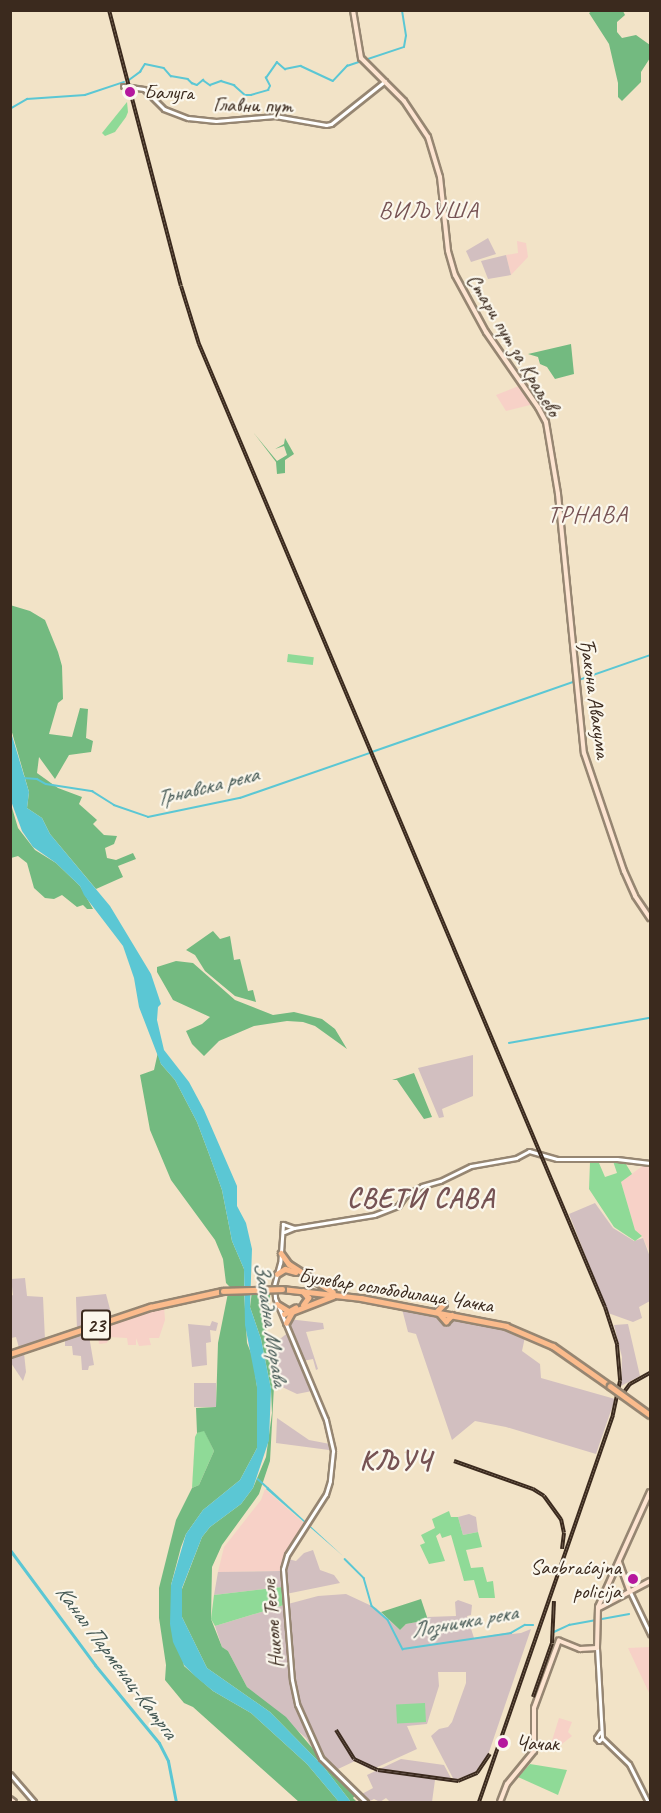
<!DOCTYPE html>
<meta charset="utf-8">
<style>
body{margin:0}
#map{position:relative;width:661px;height:1813px;overflow:hidden;background:#f2e3c7;font-family:Caveat,sans-serif}
div>[style]{position:absolute}
[style*='--x']{left:calc(var(--x)*1px);top:calc(var(--y)*1px);width:calc(var(--w)*1px);rotate:calc(var(--a)*1deg)}
.built>*{inset:0;background:#f7d1c7}
.industrial>*{inset:0;background:#d2bfc0;transform-origin:0 0}
.green>*{inset:0;background:#8fda97;transform-origin:0 0}
.forest>*{inset:0;background:#73ba80}
.water>*{inset:0;background:#5bc7d4}
.stream>*{height:1.5px;margin:-0.75px;padding:0 0.75px;transform-origin:0.75px;border-radius:0.75px;background:#5bc7d4}
.canal>*{height:3px;margin:-1.5px;padding:0 1.5px;transform-origin:1.5px;border-radius:1.5px;background:#5bc7d4}
.roads{filter:drop-shadow(2px 0 #968672) drop-shadow(-2px 0 #968672) drop-shadow(0 2px #968672) drop-shadow(0 -2px #968672)}
.tertiary>*{height:3px;margin:-1.5px;padding:0 1.5px;transform-origin:1.5px;border-radius:1.5px;background:#fff}
.secondary>*{height:4px;margin:-2px;padding:0 2px;transform-origin:2px;border-radius:2px;background:#fde4d1}
.primary>*{height:4.5px;margin:-2.25px;padding:0 2.25px;transform-origin:2.25px;border-radius:2.25px;background:#fbbb8c}
.rail>*{height:4px;margin-top:-2px;transform-origin:0;background:repeating-linear-gradient(90deg,#fbf7ec 0 4.5px,#3b2a1e 0 9px);box-sizing:border-box;border-block:2px solid #3b2a1e}
.bridges{filter:drop-shadow(2px 0 #968672) drop-shadow(-2px 0 #968672) drop-shadow(0 2px #968672) drop-shadow(0 -2px #968672)}
.primary-bridge>*{height:4.5px;margin:-2.25px;padding:0 2.25px;transform-origin:2.25px;border-radius:2.25px;background:#fbbb8c}
.dots>*{width:16px;height:16px;translate:-50% -50%;box-sizing:border-box;border:3px solid #fbf7ec;border-radius:50%}
span{translate:-50% -50%;white-space:nowrap;text-align:center;line-height:1.15;-webkit-text-stroke:4.5px #fbf7ec;paint-order:stroke}
.shield-label span{padding:2px 4px;background:#fbf7ec;border:2px solid;border-radius:4px;-webkit-text-stroke-width:0}
.shield-label{font-size:20px;color:#3b2a1e;font-weight:700}
.poi-label{font-size:21px;color:#3b2a1e}
.left{translate:0 -50%;text-align:left}
.right{translate:-100% -50%;text-align:right}
.street-label{font-size:21px;color:#3b2a1e}
.water-label{font-size:22px;color:#455955;font-style:italic}
.quarter-label{font-size:24px;color:#765354;letter-spacing:1.5px}
.district-label{font-size:27px;color:#765354;font-weight:700;letter-spacing:1.5px}
.frame{position:absolute;inset:0;border:12px solid #3b2a1e;pointer-events:none}
</style>
<div id="map">
<div class="built">
<div style="clip-path:polygon(517px 241px,526px 243px,528px 257px,511px 275px,506px 255px,518px 253px)"></div>
<div style="clip-path:polygon(521px 385px,534px 404px,506px 411px,496px 395px)"></div>
<div style="clip-path:polygon(645px 1164px,650px 1165px,650px 1253px,642px 1236px,635px 1230px,621px 1182px)"></div>
<div style="clip-path:polygon(158px 1306px,164px 1306px,165px 1320px,159px 1338px,149px 1338px,151px 1345px,139px 1346px,136px 1338px,136px 1345px,128px 1345px,127px 1338px,109px 1337px,107px 1343px,99px 1344px,98px 1337px,82px 1334px,82px 1332px)"></div>
<div style="clip-path:polygon(265px 1489px,305px 1524px,284px 1556px,281px 1571px,218px 1572px,224px 1547px,261px 1500px)"></div>
<div style="clip-path:polygon(650px 1647px,650px 1695px,628px 1648px)"></div>
<div style="clip-path:polygon(559px 1718px,572px 1722px,568px 1732px,572px 1736px,557px 1748px,550px 1747px)"></div>
</div>
<div class="industrial">
<div style="clip-path:polygon(488px 238px,496px 254px,471px 262px,466px 251px)"></div>
<div style="clip-path:polygon(506px 255px,511px 275px,488px 279px,481px 261px)"></div>
<div style="clip-path:polygon(473px 1055px,473px 1096px,442px 1109px,444px 1117px,439px 1118px,418px 1068px)"></div>
<div style="clip-path:polygon(595px 1203px,613px 1228px,634px 1241px,643px 1238px,650px 1257px,650px 1301px,639px 1307px,642px 1318px,633px 1322px,608px 1313px,569px 1214px)"></div>
<div style="clip-path:polygon(25px 1278px,27px 1296px,43px 1297px,45px 1340px,19px 1348px,16px 1337px,11px 1338px,11px 1296px,13px 1295px,11px 1279px)"></div>
<div style="clip-path:polygon(106px 1294px,112px 1317px,77px 1331px,76px 1297px)"></div>
<div style="clip-path:polygon(402px 1309px,494px 1327px,525px 1337px,522px 1351px,540px 1364px,541px 1378px,615px 1399px,596px 1454px,506px 1427px,475px 1421px,452px 1440px,416px 1334px,408px 1332px)"></div>
<div style="clip-path:polygon(288px 1319px,323px 1323px,324px 1329px,306px 1332px,318px 1369px,316px 1370px,313px 1359px,303px 1361px)"></div>
<div style="clip-path:polygon(212px 1321px,218px 1323px,216px 1331px,210px 1330px,211px 1342px,206px 1343px,207px 1365px,192px 1367px,188px 1324px,210px 1326px)"></div>
<div style="clip-path:polygon(628px 1324px,640px 1376px,621px 1386px,622px 1357px,614px 1325px)"></div>
<div style="clip-path:polygon(289px 1332px,312px 1391px,297px 1394px,280px 1386px,272px 1345px)"></div>
<div style="clip-path:polygon(70px 1335px,89px 1336px,94px 1365px,89px 1366px,88px 1370px,82px 1370px,81px 1356px,73px 1355px,72px 1346px,65px 1346px,65px 1337px)"></div>
<div style="clip-path:polygon(24px 1353px,26px 1372px,23px 1381px,11px 1363px,11px 1357px)"></div>
<div style="left:216px;top:1383px;width:24px;height:22px;rotate:90deg"></div>
<div style="clip-path:polygon(277px 1418px,309px 1440px,330px 1444px,329px 1450px,276px 1443px)"></div>
<div style="clip-path:polygon(469px 1514px,476px 1517px,478px 1532px,463px 1535px,458px 1517px)"></div>
<div style="clip-path:polygon(313px 1550px,320px 1570px,334px 1575px,340px 1583px,286px 1594px,285px 1568px,288px 1559px,296px 1561px,304px 1553px)"></div>
<div style="clip-path:polygon(281px 1571px,281px 1587px,214px 1595px,218px 1572px)"></div>
<div style="clip-path:polygon(346px 1594px,376px 1608px,400px 1630px,406px 1624px,427px 1620px,427px 1617px,456px 1616px,455px 1602px,458px 1600px,472px 1605px,471px 1615px,467px 1616px,474px 1638px,511px 1632px,512px 1634px,521px 1633px,531px 1629px,487px 1758px,474px 1773px,454px 1780px,431px 1736px,439px 1729px,448px 1727px,452px 1722px,466px 1683px,466px 1672px,438px 1672px,439px 1686px,427px 1724px,407px 1726px,417px 1749px,371px 1770px,355px 1761px,336px 1770px,326px 1760px,297px 1696px,288px 1604px,318px 1596px)"></div>
<div style="clip-path:polygon(284px 1605px,294px 1698px,316px 1754px,306px 1738px,247px 1687px,228px 1651px,222px 1647px,215px 1626px)"></div>
<div style="clip-path:polygon(401px 1759px,444px 1765px,453px 1782px,435px 1780px,432px 1802px,390px 1802px,386px 1798px,380px 1802px,374px 1799px,368px 1802px,360px 1795px,373px 1788px,367px 1775px)"></div>
</div>
<div class="green">
<div style="clip-path:polygon(127px 102px,128px 112px,126px 117px,115px 132px,105px 136px,102px 133px)"></div>
<div style="left:288px;top:654px;width:26px;height:8px;rotate:7deg"></div>
<div style="clip-path:polygon(613px 1161px,624px 1161px,632px 1174px,621px 1182px,635px 1230px,642px 1236px,635px 1241px,614px 1227px,589px 1189px,590px 1162px,599px 1163px,605px 1177px,617px 1173px)"></div>
<div style="clip-path:polygon(204px 1430px,214px 1451px,199px 1485px,192px 1488px,195px 1437px,197px 1433px)"></div>
<div style="clip-path:polygon(449px 1511px,451px 1517px,458px 1517px,463px 1535px,478px 1532px,482px 1547px,466px 1550px,471px 1568px,483px 1567px,487px 1582px,493px 1581px,495px 1598px,479px 1598px,474px 1580px,464px 1581px,451px 1535px,442px 1538px,440px 1533px,436px 1536px,445px 1561px,429px 1564px,420px 1545px,425px 1543px,421px 1535px,435px 1528px,432px 1519px)"></div>
<div style="clip-path:polygon(282px 1587px,284px 1605px,215px 1626px,211px 1619px,214px 1595px)"></div>
<div style="left:425px;top:1703px;width:19px;height:29px;rotate:87deg"></div>
<div style="clip-path:polygon(530px 1764px,567px 1770px,558px 1795px,518px 1777px)"></div>
</div>
<div class="forest">
<div style="clip-path:polygon(592px 11px,623px 11px,625px 15px,617px 22px,617px 32px,622px 38px,636px 35px,650px 45px,650px 58px,641px 72px,641px 82px,622px 101px,618px 97px,618px 83px,609px 44px,589px 13px)"></div>
<div style="clip-path:polygon(571px 344px,574px 374px,555px 379px,547px 367px,540px 364px,538px 357px,528px 354px)"></div>
<div style="clip-path:polygon(253px 432px,277px 461px,287px 455px,284px 446px,275px 449px,284px 444px,285px 438px,294px 454px,285px 460px,285px 473px,277px 474px,276px 462px)"></div>
<div style="clip-path:polygon(10px 605px,30px 611px,45px 620px,58px 652px,62px 666px,63px 699px,58px 703px,49px 734px,72px 737px,80px 708px,88px 709px,86px 738px,93px 741px,91px 752px,69px 755px,55px 779px,39px 757px,37px 773px,58px 788px,82px 797px,79px 804px,97px 820px,93px 824px,104px 835px,117px 836px,114px 844px,105px 848px,107px 858px,116px 860px,133px 853px,136px 859px,118px 866px,123px 877px,96px 889px,50px 834px,42px 818px,27px 808px,29px 792px,11px 729px)"></div>
<div style="clip-path:polygon(10px 801px,18px 828px,35px 850px,56px 863px,80px 886px,93px 909px,87px 909px,83px 905px,77px 907px,62px 895px,54px 899px,45px 898px,34px 888px,27px 863px,18px 856px,11px 858px)"></div>
<div style="clip-path:polygon(213px 931px,220px 939px,230px 936px,234px 960px,240px 959px,248px 991px,253px 990px,256px 1002px,235px 996px,205px 971px,195px 955px,186px 950px)"></div>
<div style="clip-path:polygon(176px 961px,193px 963px,235px 1000px,273px 1015px,294px 1012px,322px 1019px,335px 1029px,347px 1049px,315px 1026px,303px 1022px,287px 1021px,254px 1026px,219px 1041px,204px 1056px,192px 1044px,186px 1031px,202px 1024px,210px 1017px,173px 1000px,157px 972px,157px 967px)"></div>
<div style="clip-path:polygon(158px 1052px,161px 1064px,175px 1080px,197px 1122px,209px 1154px,222px 1190px,232px 1241px,244px 1269px,244px 1286px,241px 1287px,231px 1288px,226px 1283px,223px 1259px,215px 1240px,171px 1180px,150px 1130px,140px 1075px,154px 1070px)"></div>
<div style="clip-path:polygon(414px 1073px,432px 1117px,424px 1119px,397px 1080px,392px 1080px)"></div>
<div style="clip-path:polygon(252px 1291px,271px 1291px,265px 1323px,274px 1386px,270px 1461px,259px 1494px,222px 1545px,212px 1567px,211px 1619px,222px 1647px,228px 1651px,247px 1687px,286px 1717px,330px 1769px,356px 1794px,353px 1798px,357px 1802px,351px 1802px,323px 1766px,270px 1712px,207px 1668px,182px 1617px,182px 1589px,202px 1537px,210px 1527px,241px 1504px,253px 1488px,266px 1457px,272px 1413px,271px 1389px,261px 1339px,250px 1307px)"></div>
<div style="clip-path:polygon(244px 1292px,247px 1343px,253px 1358px,257px 1387px,257px 1448px,240px 1480px,203px 1510px,186px 1534px,181px 1547px,171px 1585px,184px 1666px,213px 1691px,251px 1713px,307px 1764px,339px 1802px,299px 1802px,193px 1707px,184px 1703px,165px 1680px,166px 1665px,159px 1618px,159px 1588px,176px 1520px,192px 1488px,199px 1485px,214px 1451px,204px 1431px,197px 1433px,196px 1408px,216px 1407px,218px 1343px,228px 1293px)"></div>
<div style="clip-path:polygon(421px 1599px,428px 1620px,406px 1624px,400px 1630px,381px 1612px)"></div>
</div>
<div class="water">
<div style="clip-path:polygon(10px 729px,29px 792px,27px 808px,42px 818px,50px 834px,110px 906px,151px 974px,161px 1004px,158px 1007px,157px 1020px,164px 1050px,189px 1082px,204px 1110px,237px 1186px,237px 1206px,246px 1223px,252px 1249px,250px 1307px,261px 1339px,271px 1389px,269px 1440px,253px 1488px,241px 1504px,210px 1527px,202px 1537px,182px 1588px,182px 1617px,207px 1668px,270px 1712px,323px 1766px,351px 1802px,339px 1802px,307px 1764px,251px 1713px,213px 1691px,196px 1677px,184px 1665px,173px 1642px,170px 1624px,171px 1585px,186px 1534px,203px 1510px,240px 1480px,257px 1448px,257px 1387px,245px 1325px,244px 1269px,232px 1241px,222px 1190px,209px 1154px,197px 1122px,175px 1080px,161px 1064px,139px 1007px,134px 978px,123px 946px,84px 895px,80px 886px,56px 863px,33px 847px,22px 831px,11px 801px)"></div>
<div style="clip-path:polygon(268px 1487px,343px 1556px,266px 1489px)"></div>
</div>
<div class="stream">
<div style="--x:129;--y:80;--w:14;--a:-36"></div>
<div style="--x:140;--y:72;--w:9;--a:-58"></div>
<div style="--x:145;--y:64;--w:19;--a:12"></div>
<div style="--x:164;--y:68;--w:11;--a:49"></div>
<div style="--x:171;--y:76;--w:17;--a:10"></div>
<div style="--x:188;--y:79;--w:6;--a:45"></div>
<div style="--x:192;--y:83;--w:5;--a:22"></div>
<div style="--x:197;--y:85;--w:8;--a:-40"></div>
<div style="--x:203;--y:80;--w:9;--a:36"></div>
<div style="--x:210;--y:85;--w:12;--a:-20"></div>
<div style="--x:221;--y:81;--w:14;--a:17"></div>
<div style="--x:234;--y:85;--w:15;--a:42"></div>
<div style="--x:245;--y:95;--w:6;--a:0"></div>
<div style="--x:251;--y:95;--w:18;--a:-16"></div>
<div style="--x:268;--y:90;--w:4;--a:-63"></div>
<div style="--x:270;--y:86;--w:9;--a:-117"></div>
<div style="--x:266;--y:78;--w:19;--a:-55"></div>
<div style="--x:277;--y:62;--w:11;--a:41"></div>
<div style="--x:285;--y:69;--w:16;--a:-11"></div>
<div style="--x:301;--y:66;--w:35;--a:25"></div>
<div style="--x:333;--y:81;--w:21;--a:-47"></div>
<div style="--x:347;--y:66;--w:60;--a:-18.4"></div>
<div style="--x:404;--y:47;--w:11;--a:-80"></div>
<div style="--x:406;--y:36;--w:26;--a:-99"></div>
<div style="--x:10;--y:109;--w:20;--a:-30"></div>
<div style="--x:27;--y:99;--w:58;--a:-3.9"></div>
<div style="--x:85;--y:95;--w:41;--a:-18.4"></div>
<div style="--x:372;--y:752;--w:294;--a:-19.2"></div>
<div style="--x:23;--y:778;--w:14;--a:4"></div>
<div style="--x:37;--y:779;--w:10;--a:29"></div>
<div style="--x:46;--y:784;--w:47;--a:8.7"></div>
<div style="--x:92;--y:791;--w:26;--a:32"></div>
<div style="--x:114;--y:805;--w:36;--a:19"></div>
<div style="--x:148;--y:817;--w:94;--a:-11.7"></div>
<div style="--x:240;--y:798;--w:138;--a:-19.1"></div>
<div style="--x:509;--y:1043;--w:143;--a:-10.1"></div>
<div style="--x:258;--y:1479;--w:13;--a:42"></div>
<div style="--x:345;--y:1559;--w:27;--a:45"></div>
<div style="--x:364;--y:1578;--w:29;--a:74"></div>
<div style="--x:372;--y:1606;--w:21;--a:41"></div>
<div style="--x:388;--y:1620;--w:33;--a:63"></div>
<div style="--x:403;--y:1649;--w:109;--a:-8.4"></div>
<div style="--x:511;--y:1633;--w:16;--a:-30"></div>
<div style="--x:525;--y:1625;--w:8;--a:0"></div>
<div style="--x:554;--y:1632;--w:17;--a:-25"></div>
<div style="--x:569;--y:1625;--w:61;--a:-10.4"></div>
</div>
<div class="canal">
<div style="--x:10;--y:1550;--w:143;--a:53.5"></div>
<div style="--x:95;--y:1665;--w:101;--a:50.6"></div>
<div style="--x:159;--y:1743;--w:20;--a:63"></div>
<div style="--x:168;--y:1761;--w:42;--a:79"></div>
</div>
<div class="roads">
<div class="tertiary">
<div style="--x:123;--y:86;--w:21;--a:8"></div>
<div style="--x:144;--y:89;--w:28;--a:45"></div>
<div style="--x:164;--y:109;--w:26;--a:21"></div>
<div style="--x:188;--y:118;--w:28;--a:6"></div>
<div style="--x:216;--y:121;--w:59;--a:-4.8"></div>
<div style="--x:275;--y:116;--w:52;--a:10"></div>
<div style="--x:326;--y:125;--w:5;--a:-11"></div>
<div style="--x:331;--y:124;--w:69;--a:-38.5"></div>
<div style="--x:294;--y:1228;--w:12;--a:-160"></div>
<div style="--x:283;--y:1224;--w:39;--a:94"></div>
<div style="--x:280;--y:1263;--w:24;--a:105"></div>
<div style="--x:274;--y:1286;--w:12;--a:85"></div>
<div style="--x:275;--y:1298;--w:132;--a:67.3"></div>
<div style="--x:326;--y:1420;--w:32;--a:77"></div>
<div style="--x:333;--y:1451;--w:30;--a:96"></div>
<div style="--x:330;--y:1481;--w:14;--a:107"></div>
<div style="--x:326;--y:1494;--w:72;--a:122.6"></div>
<div style="--x:287;--y:1555;--w:15;--a:106"></div>
<div style="--x:283;--y:1569;--w:111;--a:85.4"></div>
<div style="--x:292;--y:1680;--w:25;--a:78"></div>
<div style="--x:297;--y:1704;--w:59;--a:66"></div>
<div style="--x:321;--y:1758;--w:63;--a:44.4"></div>
<div style="--x:284;--y:1232;--w:11;--a:-22"></div>
<div style="--x:294;--y:1228;--w:81;--a:-9.2"></div>
<div style="--x:374;--y:1215;--w:26;--a:-21"></div>
<div style="--x:398;--y:1206;--w:12;--a:-55"></div>
<div style="--x:405;--y:1196;--w:20;--a:-30"></div>
<div style="--x:422;--y:1186;--w:19;--a:-16"></div>
<div style="--x:440;--y:1181;--w:34;--a:-26"></div>
<div style="--x:471;--y:1166;--w:46;--a:-10.1"></div>
<div style="--x:516;--y:1158;--w:15;--a:-28"></div>
<div style="--x:529;--y:1151;--w:29;--a:16"></div>
<div style="--x:557;--y:1159;--w:60;--a:0"></div>
<div style="--x:617;--y:1159;--w:33;--a:7"></div>
<div style="--x:630;--y:1592;--w:47;--a:64.5"></div>
<div style="--x:597;--y:1648;--w:90;--a:86.8"></div>
<div style="--x:600;--y:1732;--w:7;--a:124"></div>
<div style="--x:596;--y:1738;--w:4;--a:45"></div>
<div style="--x:599;--y:1741;--w:4;--a:-45"></div>
<div style="--x:602;--y:1738;--w:37;--a:44"></div>
<div style="--x:629;--y:1764;--w:42;--a:63.4"></div>
<div style="--x:10;--y:1774;--w:37;--a:49"></div>
</div>
<div class="secondary">
<div style="--x:353;--y:10;--w:49;--a:80.5"></div>
<div style="--x:361;--y:58;--w:61;--a:45"></div>
<div style="--x:404;--y:101;--w:43;--a:56.3"></div>
<div style="--x:428;--y:137;--w:42;--a:73.3"></div>
<div style="--x:440;--y:177;--w:74;--a:83.8"></div>
<div style="--x:448;--y:251;--w:25;--a:74"></div>
<div style="--x:455;--y:275;--w:65;--a:61.5"></div>
<div style="--x:486;--y:332;--w:91;--a:55.3"></div>
<div style="--x:538;--y:407;--w:17;--a:62"></div>
<div style="--x:546;--y:422;--w:73;--a:80.5"></div>
<div style="--x:558;--y:494;--w:260;--a:84.3"></div>
<div style="--x:584;--y:753;--w:125;--a:71.3"></div>
<div style="--x:624;--y:871;--w:27;--a:66"></div>
<div style="--x:635;--y:896;--w:27;--a:56"></div>
<div style="--x:619;--y:1562;--w:32;--a:70"></div>
<div style="--x:599;--y:1608;--w:58;--a:-27.9"></div>
<div style="--x:560;--y:1641;--w:22;--a:22"></div>
<div style="--x:580;--y:1649;--w:17;--a:-3"></div>
<div style="--x:597;--y:1648;--w:41;--a:-88.6"></div>
<div style="--x:598;--y:1607;--w:126;--a:-65.7"></div>
<div style="--x:10;--y:1799;--w:5;--a:37"></div>
<div style="--x:500;--y:1802;--w:19;--a:-69"></div>
<div style="--x:507;--y:1784;--w:43;--a:-50.7"></div>
<div style="--x:534;--y:1751;--w:43;--a:-90"></div>
<div style="--x:534;--y:1708;--w:72;--a:-69.8"></div>
</div>
<div class="primary">
<div style="--x:281;--y:1253;--w:14;--a:54"></div>
<div style="--x:289;--y:1264;--w:52;--a:32.5"></div>
<div style="--x:277;--y:1274;--w:9;--a:-32"></div>
<div style="--x:285;--y:1269;--w:11;--a:15"></div>
<div style="--x:282;--y:1289;--w:80;--a:6.5"></div>
<div style="--x:361;--y:1298;--w:148;--a:10.9"></div>
<div style="--x:506;--y:1326;--w:51;--a:23.1"></div>
<div style="--x:553;--y:1346;--w:70;--a:35.1"></div>
<div style="--x:277;--y:1304;--w:12;--a:31"></div>
<div style="--x:303;--y:1305;--w:9;--a:-54"></div>
<div style="--x:308;--y:1298;--w:8;--a:-130"></div>
<div style="--x:436;--y:1312;--w:11;--a:-45"></div>
<div style="--x:439;--y:1313;--w:11;--a:49"></div>
<div style="--x:446;--y:1321;--w:8;--a:-45"></div>
<div style="--x:284;--y:1314;--w:13;--a:-29"></div>
<div style="--x:286;--y:1323;--w:13;--a:-61"></div>
<div style="--x:292;--y:1312;--w:44;--a:-21.3"></div>
<div style="--x:10;--y:1354;--w:148;--a:-18.6"></div>
<div style="--x:150;--y:1307;--w:75;--a:-12.4"></div>
</div>
</div>
<div class="rail">
<div style="--x:109;--y:10;--w:285;--a:75.4"></div>
<div style="--x:181;--y:286;--w:61;--a:72.8"></div>
<div style="--x:199;--y:344;--w:1045;--a:67.14"></div>
<div style="--x:605;--y:1307;--w:40;--a:72"></div>
<div style="--x:617;--y:1345;--w:36;--a:85"></div>
<div style="--x:620;--y:1381;--w:35;--a:102"></div>
<div style="--x:613;--y:1415;--w:410;--a:109.1"></div>
<div style="--x:619;--y:1399;--w:19;--a:-54"></div>
<div style="--x:630;--y:1384;--w:23;--a:-29"></div>
<div style="--x:454;--y:1461;--w:84;--a:19.5"></div>
<div style="--x:533;--y:1489;--w:13;--a:32"></div>
<div style="--x:544;--y:1496;--w:29;--a:54"></div>
<div style="--x:561;--y:1519;--w:14;--a:78"></div>
<div style="--x:564;--y:1533;--w:16;--a:97"></div>
<div style="--x:533;--y:1697;--w:57;--a:-70.6"></div>
<div style="--x:552;--y:1643;--w:42;--a:-87.3"></div>
<div style="--x:336;--y:1730;--w:34;--a:58"></div>
<div style="--x:354;--y:1759;--w:26;--a:25"></div>
<div style="--x:378;--y:1770;--w:81;--a:7.8"></div>
<div style="--x:458;--y:1781;--w:21;--a:-23"></div>
<div style="--x:477;--y:1773;--w:23;--a:-56"></div>
</div>
<div class="bridges">
<div class="primary-bridge">
<div style="--x:223;--y:1291;--w:59;--a:-1.9"></div>
<div style="--x:610;--y:1386;--w:49;--a:35.9"></div>
</div>
</div>
<div class="dots">
<div style="left:130px;top:92px;background:#b5179e"></div>
<div style="left:633px;top:1579px;background:#b5179e"></div>
<div style="left:503px;top:1743px;background:#b5179e"></div>
</div>
<div class="shield-label">
<span style="left:96px;top:1325px">23</span>
</div>
<div class="poi-label">
<span class="left" style="left:144px;top:92px">Балуга</span>
<span class="right" style="left:621px;top:1579px">Saobraćajna<br>policija</span>
<span class="left" style="left:516px;top:1743px">Чачак</span>
</div>
<div class="street-label">
<span style="left:253px;top:105px;rotate:1deg">Главни пут</span>
<span style="left:514px;top:345px;rotate:59deg">Стари пут за Краљево</span>
<span style="left:595px;top:698px;rotate:82deg">Ђакона Авакума</span>
<span style="left:396px;top:1290px;rotate:9deg">Булевар ослободилаца Чачка</span>
<span style="left:272px;top:1624px;rotate:-95deg">Николе Тесле</span>
</div>
<div class="water-label">
<span style="left:207px;top:787px;rotate:-14deg">Трнавска река</span>
<span style="left:270px;top:1324px;rotate:81deg">Западна Морава</span>
<span style="left:464px;top:1622px;rotate:-10deg">Лозничка река</span>
<span style="left:116px;top:1662px;rotate:53deg">Канал Парменац-Катрга</span>
</div>
<div class="quarter-label">
<span style="left:429px;top:211px">ВИЉУША</span>
<span style="left:588px;top:515px">ТРНАВА</span>
</div>
<div class="district-label">
<span style="left:421px;top:1199px">СВЕТИ САВА</span>
<span style="left:396px;top:1461px">КЉУЧ</span>
</div>
<div class="frame"></div>
</div>
